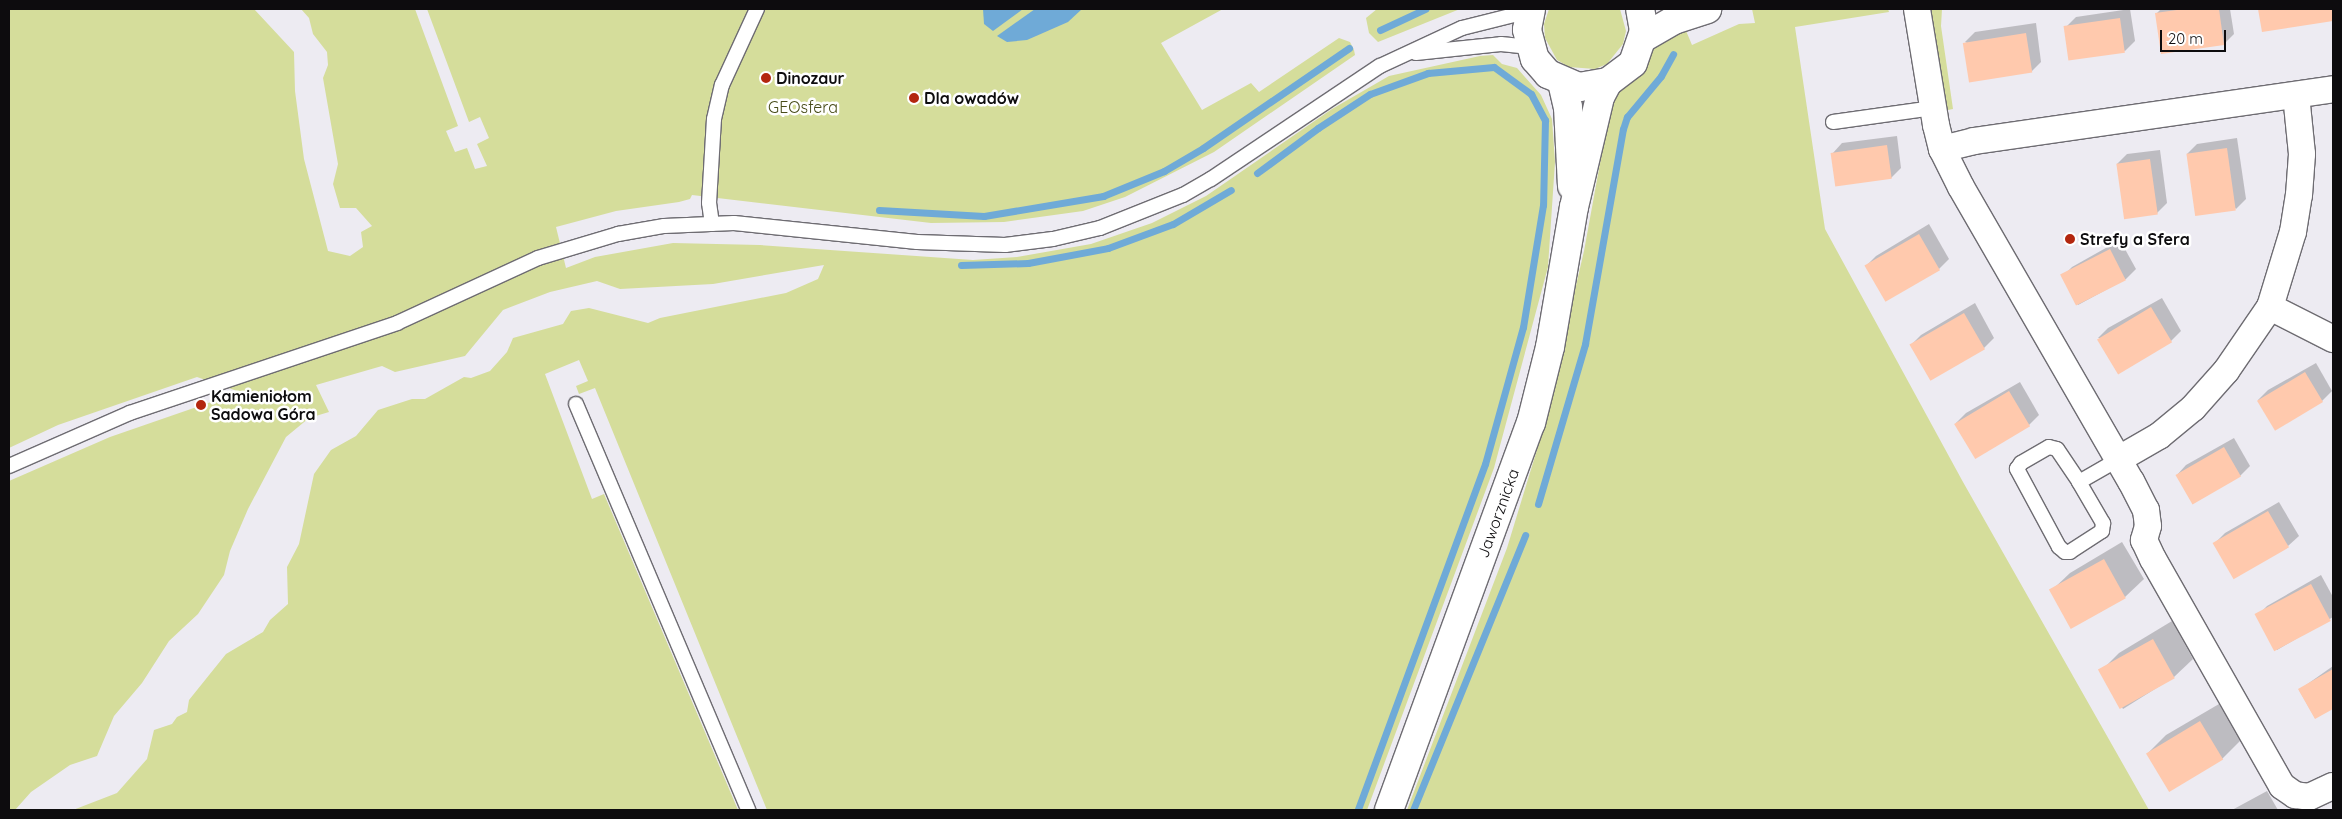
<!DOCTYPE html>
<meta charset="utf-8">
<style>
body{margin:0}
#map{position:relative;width:2342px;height:819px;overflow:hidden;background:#edebf2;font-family:Quicksand,sans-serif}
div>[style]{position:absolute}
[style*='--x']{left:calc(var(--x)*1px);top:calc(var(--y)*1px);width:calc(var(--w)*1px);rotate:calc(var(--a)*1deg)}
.green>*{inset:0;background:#d5dd9b}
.water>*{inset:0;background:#6faad7}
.shadow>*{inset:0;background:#0003}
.stream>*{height:7px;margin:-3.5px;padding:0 3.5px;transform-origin:3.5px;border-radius:3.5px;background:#6faad7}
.building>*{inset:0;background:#ffc9ad;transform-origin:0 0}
.roads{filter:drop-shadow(1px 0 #6e6c72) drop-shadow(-1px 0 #6e6c72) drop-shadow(0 1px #6e6c72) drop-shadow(0 -1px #6e6c72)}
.service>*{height:14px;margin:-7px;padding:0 7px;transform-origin:7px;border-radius:7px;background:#fff}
.minor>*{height:26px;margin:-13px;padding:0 13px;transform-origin:13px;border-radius:13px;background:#fff}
.tertiary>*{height:28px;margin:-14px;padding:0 14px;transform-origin:14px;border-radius:14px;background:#fff}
.dots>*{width:14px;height:14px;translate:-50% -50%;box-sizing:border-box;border:2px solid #fff;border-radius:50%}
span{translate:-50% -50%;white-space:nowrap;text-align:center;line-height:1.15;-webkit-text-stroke:5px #fff;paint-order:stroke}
.poi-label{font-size:16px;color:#0d0c0e;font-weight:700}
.left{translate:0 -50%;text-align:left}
.park-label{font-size:16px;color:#484c19}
.street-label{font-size:16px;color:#0d0c0e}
.frame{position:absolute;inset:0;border:10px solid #0d0c0e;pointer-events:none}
.scale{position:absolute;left:2160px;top:30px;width:66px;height:22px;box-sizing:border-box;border:2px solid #0d0c0e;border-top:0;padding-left:6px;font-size:15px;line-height:18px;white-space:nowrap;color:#0d0c0e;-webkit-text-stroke:4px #fff;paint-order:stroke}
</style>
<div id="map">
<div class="green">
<div style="clip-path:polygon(9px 9px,254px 9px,294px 52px,295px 91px,304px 159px,328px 251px,350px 256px,363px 247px,361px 232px,372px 226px,356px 208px,340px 208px,333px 184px,338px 164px,323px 78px,328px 65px,327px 52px,313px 34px,309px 18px,301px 9px,415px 9px,458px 126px,446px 131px,455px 152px,467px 148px,475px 169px,487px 166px,477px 144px,489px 138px,480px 117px,469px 122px,427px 9px,1223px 9px,1161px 43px,1202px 110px,1251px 83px,1259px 92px,1339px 38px,1350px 42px,1354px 50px,1355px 55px,1214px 152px,1125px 197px,1083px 211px,1004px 222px,931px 223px,692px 195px,690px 199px,679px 202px,616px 211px,556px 227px,566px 268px,595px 257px,673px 243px,760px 245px,973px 260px,1017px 257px,1091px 244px,1152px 223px,1206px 196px,1332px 109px,1389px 76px,1480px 56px,1493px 55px,1502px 64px,1517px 68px,1541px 95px,1552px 119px,1555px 162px,1548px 267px,1494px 468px,1367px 810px,767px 810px,595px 388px,579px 394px,576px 386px,588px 381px,579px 360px,545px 374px,592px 499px,604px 494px,738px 810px,73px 810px,117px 793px,147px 759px,154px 730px,172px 724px,177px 717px,187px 712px,189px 700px,226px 654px,263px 632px,270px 620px,288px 604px,287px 567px,299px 544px,314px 474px,331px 450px,356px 436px,378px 410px,412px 399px,425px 399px,464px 377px,471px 378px,490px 371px,507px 352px,513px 338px,563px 324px,571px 311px,589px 308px,648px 323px,660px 318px,786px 293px,818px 279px,824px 265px,713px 284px,620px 289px,597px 281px,550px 292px,503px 310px,465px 356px,395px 372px,382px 366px,316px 385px,329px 412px,309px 418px,286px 437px,248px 509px,230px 551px,224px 575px,198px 614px,169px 641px,142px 683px,114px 716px,97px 756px,70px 765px,31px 792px,15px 810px,9px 810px,9px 481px,110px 437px,240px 392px,197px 377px,58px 425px,9px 448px)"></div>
<div style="clip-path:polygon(1377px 9px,1460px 9px,1378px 42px,1369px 33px,1366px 18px)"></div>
<div style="clip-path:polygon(1549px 9px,1620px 9px,1626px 31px,1623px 44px,1607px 64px,1595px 69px,1569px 67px,1557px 60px,1545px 38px,1544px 24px)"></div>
<div style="clip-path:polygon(1752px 9px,1888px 9px,1889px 12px,1795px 27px,1825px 229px,1963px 482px,2149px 810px,1407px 810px,1507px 548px,1540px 440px,1584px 251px,1603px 147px,1608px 99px,1650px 55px,1658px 42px,1684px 26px,1692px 45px,1739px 24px,1755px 23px)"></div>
<div style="clip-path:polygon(1931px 9px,1942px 9px,1941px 26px,1953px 109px,1943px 111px)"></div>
</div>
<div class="water">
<div style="clip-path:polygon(983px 9px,1023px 9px,993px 31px,984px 24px)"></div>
<div style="clip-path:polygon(1035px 9px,1082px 9px,1068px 22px,1027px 40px,1007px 42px,997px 36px)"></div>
</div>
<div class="shadow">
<div style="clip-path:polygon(2130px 9px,2135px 41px,2125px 51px,2066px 27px,2076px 17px)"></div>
<div style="clip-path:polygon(2161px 9px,2230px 9px,2234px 34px,2224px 44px,2157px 13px)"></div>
<div style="clip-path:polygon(2260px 9px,2326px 9px,2327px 13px,2263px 31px)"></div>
<div style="clip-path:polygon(2036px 23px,2041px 62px,2031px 72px,1965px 42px,1975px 32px)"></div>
<div style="clip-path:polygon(1897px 136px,1901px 168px,1891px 178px,1832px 154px,1842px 143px)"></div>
<div style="clip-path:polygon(2237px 138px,2246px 199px,2236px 209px,2187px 154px,2197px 144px)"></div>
<div style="clip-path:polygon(2160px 150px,2167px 203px,2157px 213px,2117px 164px,2127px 154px)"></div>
<div style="clip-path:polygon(1929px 224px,1949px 259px,1939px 269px,1866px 266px,1876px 256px)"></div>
<div style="clip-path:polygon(2120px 240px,2136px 269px,2126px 279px,2078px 305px,2062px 277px,2072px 267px)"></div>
<div style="clip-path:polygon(2162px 298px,2181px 331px,2171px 341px,2098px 338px,2108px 328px)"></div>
<div style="clip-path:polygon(1975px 303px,1994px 338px,1984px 348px,1930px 378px,1911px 345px,1921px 335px)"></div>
<div style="clip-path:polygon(2316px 363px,2332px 391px,2322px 401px,2258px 400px,2268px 390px)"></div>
<div style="clip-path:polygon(2020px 382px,2039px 415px,2029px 425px,1956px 423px,1966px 413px)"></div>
<div style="clip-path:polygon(2234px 438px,2250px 466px,2240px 476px,2176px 476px,2186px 465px)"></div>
<div style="clip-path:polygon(2279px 502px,2299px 536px,2288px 546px,2234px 577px,2215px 543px,2225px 533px)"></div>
<div style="clip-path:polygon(2122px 542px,2144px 579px,2125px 597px,2051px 591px,2070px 573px)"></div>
<div style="clip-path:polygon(2321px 575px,2333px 597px,2333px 617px,2277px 650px,2257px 616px,2267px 606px)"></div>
<div style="clip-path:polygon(2172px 621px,2193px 659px,2174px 677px,2123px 709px,2101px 671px,2119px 653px)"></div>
<div style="clip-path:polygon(2333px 666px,2333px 707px,2315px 718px,2299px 690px)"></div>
<div style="clip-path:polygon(2219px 704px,2240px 741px,2222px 759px,2148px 753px,2166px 735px)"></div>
<div style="clip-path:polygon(2267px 791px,2278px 810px,2232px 810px)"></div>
</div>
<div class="stream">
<div style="--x:1380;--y:30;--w:50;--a:-25"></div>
<div style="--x:1257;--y:173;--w:76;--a:-36.4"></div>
<div style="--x:1318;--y:128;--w:62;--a:-33.2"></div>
<div style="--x:1370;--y:94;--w:62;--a:-19.9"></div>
<div style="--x:1428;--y:73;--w:66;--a:-5.2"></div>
<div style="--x:1494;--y:67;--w:46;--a:36.1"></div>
<div style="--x:1531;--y:94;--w:30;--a:62"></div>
<div style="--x:1545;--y:120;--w:85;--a:91.3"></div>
<div style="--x:1543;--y:205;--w:124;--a:99.3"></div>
<div style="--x:1523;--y:327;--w:142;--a:105.5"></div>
<div style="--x:1485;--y:464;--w:369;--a:110.2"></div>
<div style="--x:879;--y:210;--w:105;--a:3.3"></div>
<div style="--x:984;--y:216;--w:121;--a:-9.5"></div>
<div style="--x:1103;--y:196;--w:66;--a:-22.3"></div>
<div style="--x:1164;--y:171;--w:45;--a:-30.5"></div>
<div style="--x:1203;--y:148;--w:177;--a:-34.4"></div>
<div style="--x:961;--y:265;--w:67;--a:-1.7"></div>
<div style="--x:1028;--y:263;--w:81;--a:-10.6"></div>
<div style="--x:1108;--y:248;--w:69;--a:-20.3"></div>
<div style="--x:1173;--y:224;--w:67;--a:-30.4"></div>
<div style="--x:1538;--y:504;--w:167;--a:-73.6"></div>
<div style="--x:1585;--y:344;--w:218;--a:-80"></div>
<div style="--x:1623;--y:129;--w:13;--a:-72"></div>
<div style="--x:1627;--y:117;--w:53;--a:-50.3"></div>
<div style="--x:1661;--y:76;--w:25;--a:-61"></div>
<div style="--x:1413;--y:810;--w:297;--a:-67.8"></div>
</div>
<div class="building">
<div style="clip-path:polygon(2184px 9px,2219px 9px,2224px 45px,2161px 54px,2155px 13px)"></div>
<div style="clip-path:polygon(2258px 9px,2333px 9px,2333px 21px,2262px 32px)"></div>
<div style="left:2120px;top:18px;width:35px;height:57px;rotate:82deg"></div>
<div style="left:2026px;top:33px;width:40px;height:64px;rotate:81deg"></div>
<div style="left:1887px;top:145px;width:34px;height:57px;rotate:82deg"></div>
<div style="left:2227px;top:148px;width:63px;height:41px;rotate:82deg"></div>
<div style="left:2150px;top:159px;width:56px;height:34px;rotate:82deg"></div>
<div style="left:1919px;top:234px;width:42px;height:63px;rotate:60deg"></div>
<div style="left:2110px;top:249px;width:35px;height:56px;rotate:63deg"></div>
<div style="left:2151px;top:307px;width:41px;height:63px;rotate:59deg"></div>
<div style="left:1964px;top:313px;width:42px;height:63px;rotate:60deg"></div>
<div style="left:2305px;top:372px;width:35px;height:56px;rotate:59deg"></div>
<div style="left:2009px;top:391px;width:41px;height:64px;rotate:59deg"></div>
<div style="left:2224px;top:447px;width:34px;height:56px;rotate:60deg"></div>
<div style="left:2268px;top:511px;width:42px;height:64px;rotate:60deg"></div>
<div style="left:2104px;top:559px;width:45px;height:63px;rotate:61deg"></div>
<div style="left:2311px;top:584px;width:42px;height:64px;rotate:62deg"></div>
<div style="left:2153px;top:639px;width:45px;height:63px;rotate:61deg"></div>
<div style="clip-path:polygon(2333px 669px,2333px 709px,2315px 719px,2298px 689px)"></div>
<div style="left:2200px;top:721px;width:45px;height:63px;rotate:59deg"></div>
</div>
<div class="roads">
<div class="service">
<div style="--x:1416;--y:53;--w:85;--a:-6"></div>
<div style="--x:1501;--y:44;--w:29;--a:6"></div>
<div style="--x:1833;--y:122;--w:101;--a:-8"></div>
<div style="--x:712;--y:224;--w:21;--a:-98"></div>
<div style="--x:709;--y:203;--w:84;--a:-86.6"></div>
<div style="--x:714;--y:119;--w:35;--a:-77"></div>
<div style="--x:722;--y:85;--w:84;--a:-65.3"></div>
<div style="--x:576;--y:404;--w:441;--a:67"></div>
<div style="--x:9;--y:466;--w:132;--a:-23.7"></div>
<div style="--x:130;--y:413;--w:282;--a:-18.6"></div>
<div style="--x:397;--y:323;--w:155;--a:-24.7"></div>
<div style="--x:538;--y:258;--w:84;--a:-16.7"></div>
<div style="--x:618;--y:234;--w:47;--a:-9.9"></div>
<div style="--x:664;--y:226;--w:70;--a:-2.5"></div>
<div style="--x:734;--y:223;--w:184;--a:5.9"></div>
<div style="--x:917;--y:242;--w:88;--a:2"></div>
<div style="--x:1005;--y:245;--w:48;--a:-7.1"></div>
<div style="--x:1053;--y:239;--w:48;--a:-13.2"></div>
<div style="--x:1100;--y:228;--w:89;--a:-21.7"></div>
<div style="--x:1183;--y:195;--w:32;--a:-30"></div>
<div style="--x:1211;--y:179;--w:203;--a:-33.8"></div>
<div style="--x:1380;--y:66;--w:90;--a:-24.9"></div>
<div style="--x:1462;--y:28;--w:70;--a:-14"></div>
<div style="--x:2079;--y:482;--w:48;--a:59.7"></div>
<div style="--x:2103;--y:523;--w:8;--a:97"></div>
<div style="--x:2102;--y:531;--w:38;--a:147"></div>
<div style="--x:2070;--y:552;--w:5;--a:180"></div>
<div style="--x:2065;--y:552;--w:8;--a:-140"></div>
<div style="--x:2059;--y:547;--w:89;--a:-118.3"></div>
<div style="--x:2017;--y:469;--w:7;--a:-56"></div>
<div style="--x:2021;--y:463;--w:32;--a:-30"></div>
<div style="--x:2049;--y:447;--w:8;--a:14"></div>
<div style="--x:2057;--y:449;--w:40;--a:56"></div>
<div style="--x:2079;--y:482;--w:46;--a:-29.9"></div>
</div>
<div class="minor">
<div style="--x:1917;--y:9;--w:118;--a:80.7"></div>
<div style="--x:1936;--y:125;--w:25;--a:76"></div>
<div style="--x:1942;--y:149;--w:42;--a:63.4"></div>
<div style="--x:1961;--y:187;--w:340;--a:60"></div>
<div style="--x:2131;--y:481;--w:33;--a:63"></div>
<div style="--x:2146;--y:510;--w:16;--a:83"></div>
<div style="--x:2148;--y:526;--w:15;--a:106"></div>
<div style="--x:2144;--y:540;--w:21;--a:65"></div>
<div style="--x:2153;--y:559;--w:261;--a:60.4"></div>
<div style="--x:2282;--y:786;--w:16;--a:35"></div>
<div style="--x:2295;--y:795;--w:14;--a:8"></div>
<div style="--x:2309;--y:797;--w:26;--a:-25"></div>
<div style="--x:1942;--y:149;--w:33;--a:-14"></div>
<div style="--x:1974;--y:141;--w:363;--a:-8.2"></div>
<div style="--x:2270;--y:307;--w:71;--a:26.9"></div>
<div style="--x:2119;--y:459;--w:46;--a:-29.9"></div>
<div style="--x:2159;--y:436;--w:44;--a:-39.5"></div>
<div style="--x:2193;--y:408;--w:50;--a:-48.3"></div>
<div style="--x:2226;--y:371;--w:78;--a:-55.5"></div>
<div style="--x:2270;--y:307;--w:78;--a:-73"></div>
<div style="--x:2293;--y:232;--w:37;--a:-81"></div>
<div style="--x:2299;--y:195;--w:41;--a:-85.8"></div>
<div style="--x:2302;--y:154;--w:59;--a:-95.8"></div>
</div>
<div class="tertiary">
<div style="--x:1531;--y:9;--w:21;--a:101"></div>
<div style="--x:1527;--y:30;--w:30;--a:75"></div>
<div style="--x:1535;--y:59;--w:20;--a:49"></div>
<div style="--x:1548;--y:74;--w:34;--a:23"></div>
<div style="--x:1579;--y:87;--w:29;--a:-10"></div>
<div style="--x:1608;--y:82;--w:31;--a:-37"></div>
<div style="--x:1633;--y:63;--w:34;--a:-71"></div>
<div style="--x:1644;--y:31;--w:22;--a:-100"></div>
<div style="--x:1643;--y:38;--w:36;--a:-30"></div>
<div style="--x:1674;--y:20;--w:35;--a:-18"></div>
<div style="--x:1562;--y:82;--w:26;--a:77"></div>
<div style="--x:1568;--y:107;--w:79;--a:87.1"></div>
<div style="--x:1389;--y:810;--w:412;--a:-69.9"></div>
<div style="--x:1531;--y:423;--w:78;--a:-76"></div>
<div style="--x:1550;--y:347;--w:142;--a:-80.3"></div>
<div style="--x:1574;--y:207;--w:113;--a:-76.7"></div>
<div style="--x:1600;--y:97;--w:17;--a:-62"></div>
</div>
</div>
<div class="dots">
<div style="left:766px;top:78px;background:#b3260e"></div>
<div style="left:914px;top:98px;background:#b3260e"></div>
<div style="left:2070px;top:239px;background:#b3260e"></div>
<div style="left:201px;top:405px;background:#b3260e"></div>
</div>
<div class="poi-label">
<span class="left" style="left:776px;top:78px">Dinozaur</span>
<span class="left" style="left:924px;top:98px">Dla owadów</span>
<span class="left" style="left:2080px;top:239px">Strefy a Sfera</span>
<span class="left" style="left:211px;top:405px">Kamieniołom<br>Sadowa Góra</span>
</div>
<div class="park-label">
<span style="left:803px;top:107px">GEOsfera</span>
</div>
<div class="street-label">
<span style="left:1498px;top:513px;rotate:-70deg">Jaworznicka</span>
</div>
<div class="frame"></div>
<div class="scale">20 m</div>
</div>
